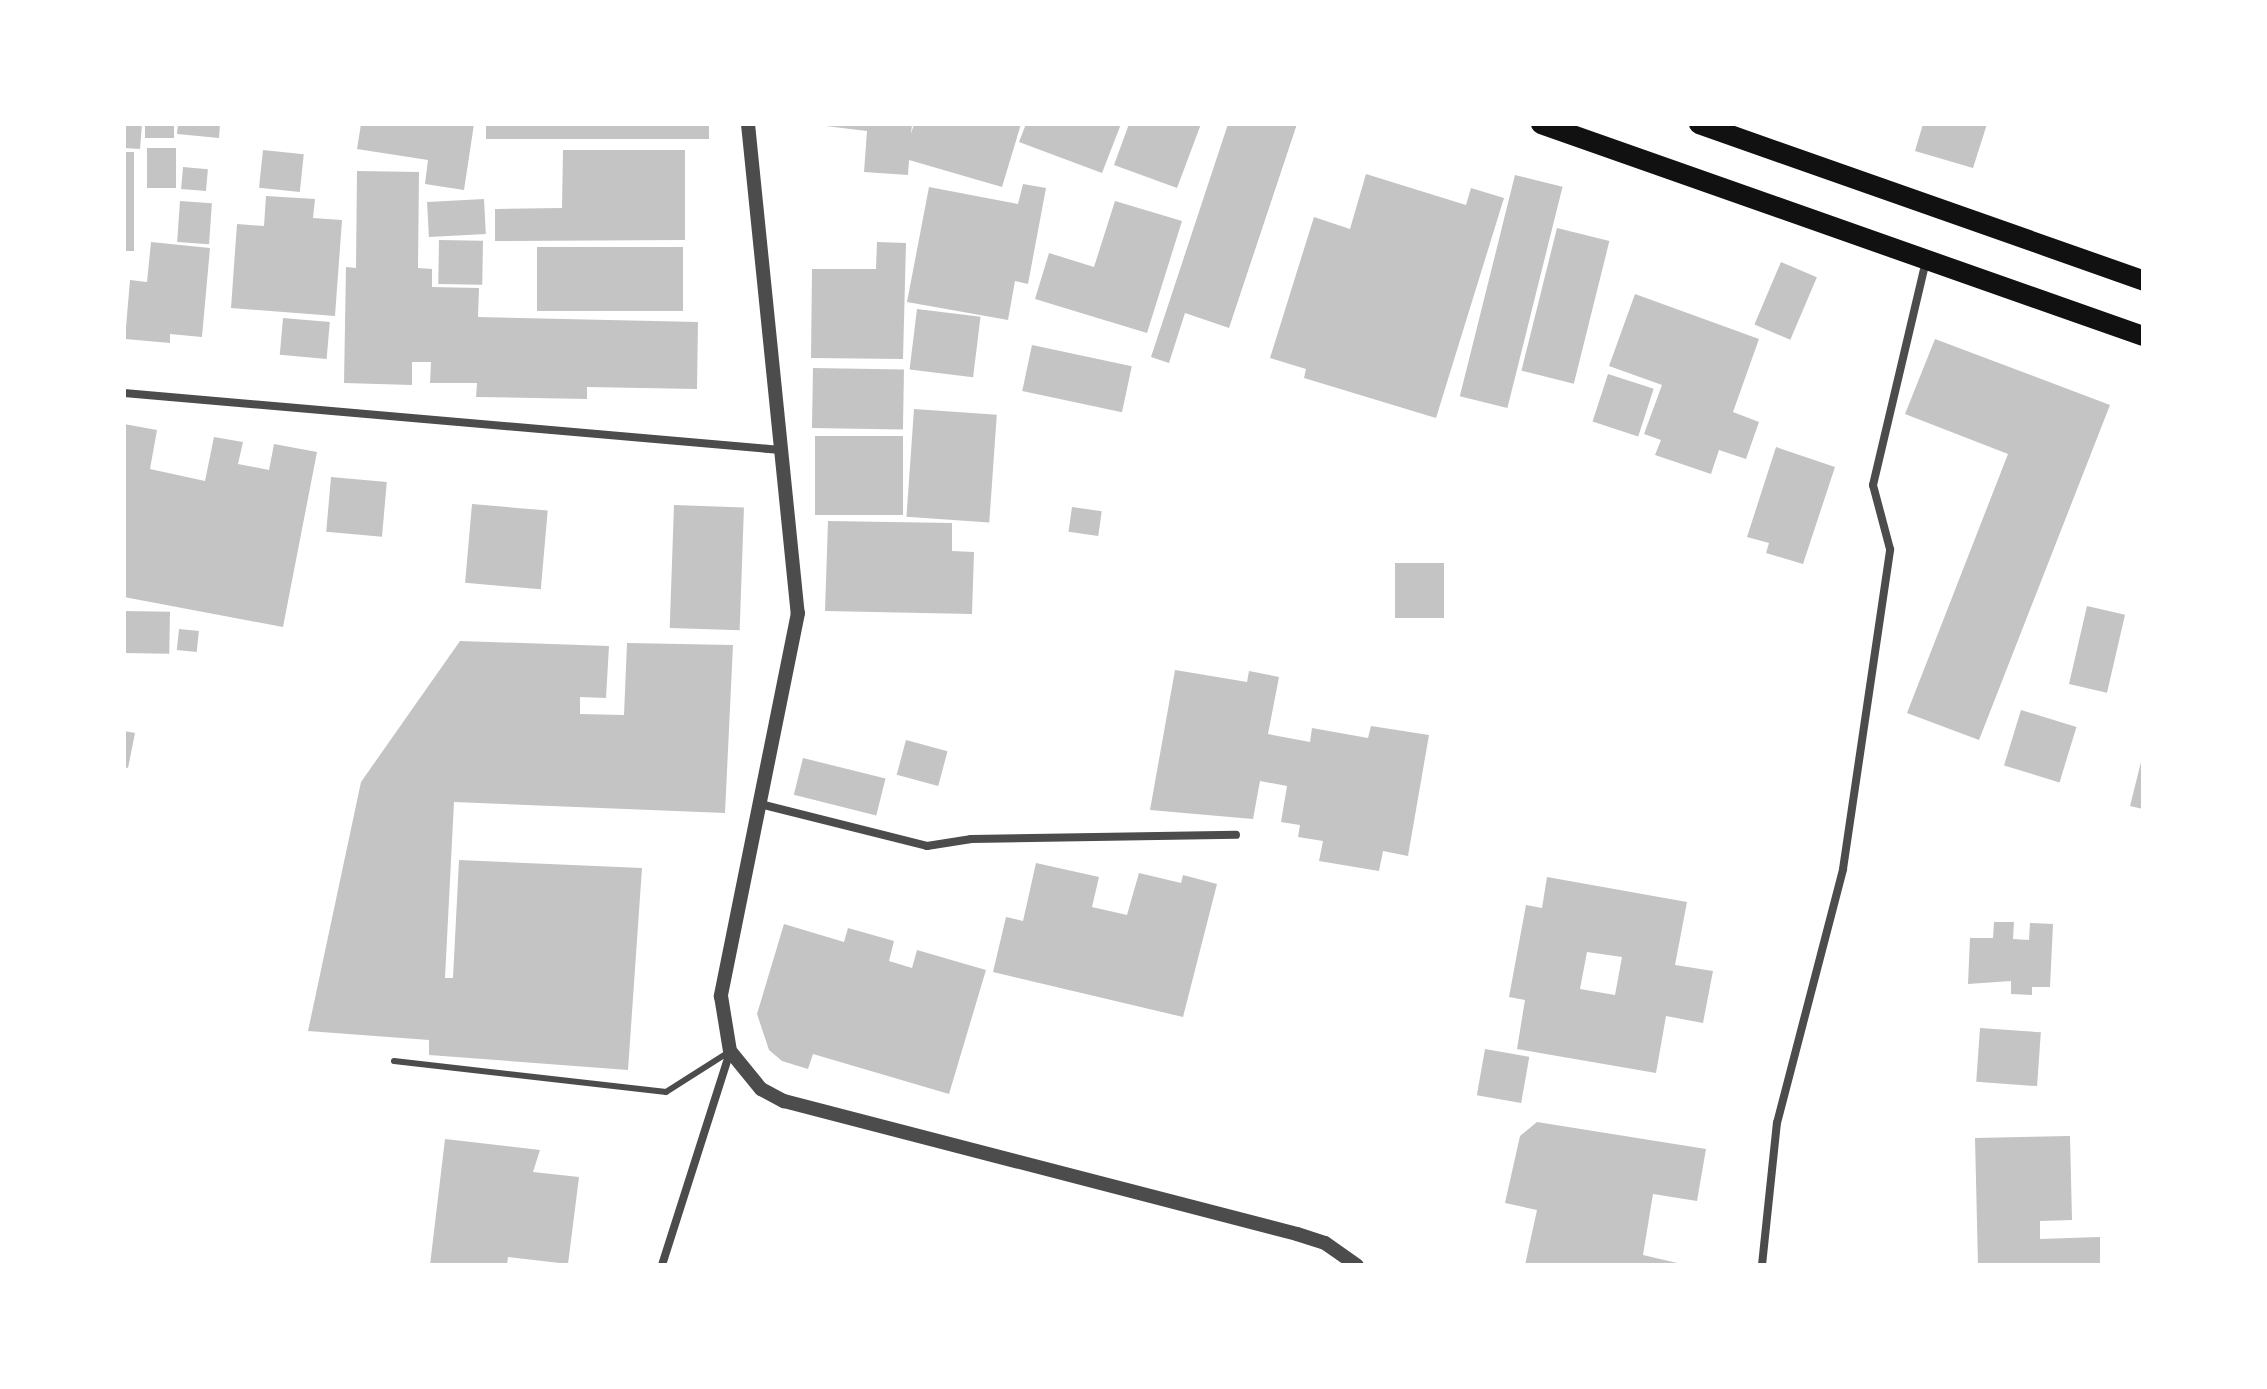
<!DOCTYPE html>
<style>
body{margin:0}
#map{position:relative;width:2267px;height:1389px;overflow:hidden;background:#fff;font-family:Manrope,sans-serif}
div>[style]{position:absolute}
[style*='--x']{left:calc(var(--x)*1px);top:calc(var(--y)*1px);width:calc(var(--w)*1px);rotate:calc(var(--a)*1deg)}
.building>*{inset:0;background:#c4c4c4;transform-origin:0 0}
.service>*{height:6px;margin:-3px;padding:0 3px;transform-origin:3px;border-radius:3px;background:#4c4c4c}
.minor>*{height:8px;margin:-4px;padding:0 4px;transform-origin:4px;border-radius:4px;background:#4c4c4c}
.tertiary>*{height:14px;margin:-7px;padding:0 7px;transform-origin:7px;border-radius:7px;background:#4c4c4c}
.primary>*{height:20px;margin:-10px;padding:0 10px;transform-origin:10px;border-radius:10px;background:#111}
span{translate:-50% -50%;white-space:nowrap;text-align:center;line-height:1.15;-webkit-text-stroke:7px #fff;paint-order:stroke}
.frame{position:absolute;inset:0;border:126px solid #fff;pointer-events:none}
</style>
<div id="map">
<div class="building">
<div style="clip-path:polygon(124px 124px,142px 124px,140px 149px,124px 148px)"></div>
<div style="left:145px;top:124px;width:29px;height:14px"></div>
<div style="clip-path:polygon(178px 124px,220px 124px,219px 138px,177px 134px)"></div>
<div style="clip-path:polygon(361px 124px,474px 124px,464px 190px,425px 184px,428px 160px,357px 149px)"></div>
<div style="left:486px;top:124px;width:223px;height:15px"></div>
<div style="clip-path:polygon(809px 124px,912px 124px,911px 134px,914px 124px,1021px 124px,1002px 187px,909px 160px,908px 175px,864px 172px,867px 131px)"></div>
<div style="clip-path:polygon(1026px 124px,1121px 124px,1102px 173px,1019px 142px)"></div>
<div style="clip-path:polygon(1129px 124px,1201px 124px,1177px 188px,1114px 165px)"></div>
<div style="clip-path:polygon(1228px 124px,1297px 124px,1229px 328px,1185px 313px,1169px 363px,1151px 357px)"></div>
<div style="clip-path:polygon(1923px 124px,1987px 124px,1973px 168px,1915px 151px)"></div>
<div style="left:147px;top:148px;width:29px;height:40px"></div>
<div style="left:263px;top:150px;width:41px;height:38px;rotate:6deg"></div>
<div style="clip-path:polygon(563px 150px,685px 150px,685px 240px,495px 241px,495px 209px,562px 208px)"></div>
<div style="left:124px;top:152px;width:10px;height:99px"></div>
<div style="left:183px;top:167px;width:25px;height:22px;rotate:5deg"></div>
<div style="clip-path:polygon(357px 171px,419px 172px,418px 268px,432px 269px,432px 287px,479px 288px,478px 317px,698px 322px,697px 389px,587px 387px,587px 399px,476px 397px,477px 383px,430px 383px,431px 362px,412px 362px,412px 385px,344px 383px,346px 267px,356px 268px)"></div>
<div style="clip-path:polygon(1366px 174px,1466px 205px,1471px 188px,1504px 198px,1436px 418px,1304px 378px,1306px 369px,1270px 358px,1314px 217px,1350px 229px)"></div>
<div style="left:1515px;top:175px;width:49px;height:228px;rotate:14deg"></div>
<div style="clip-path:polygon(1023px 184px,1046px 188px,1028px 284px,1015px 281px,1008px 320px,907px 302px,929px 187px,1018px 204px)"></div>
<div style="clip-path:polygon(266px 196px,315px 199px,313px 218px,342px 220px,335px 316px,231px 308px,237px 224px,264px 226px)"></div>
<div style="left:484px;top:199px;width:35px;height:57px;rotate:87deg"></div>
<div style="left:180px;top:201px;width:32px;height:41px;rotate:4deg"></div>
<div style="clip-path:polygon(1115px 201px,1182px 221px,1147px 333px,1035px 299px,1049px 253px,1094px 267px)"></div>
<div style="left:1557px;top:228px;width:54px;height:147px;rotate:14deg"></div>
<div style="left:439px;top:240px;width:44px;height:44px;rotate:1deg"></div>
<div style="clip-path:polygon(151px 242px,210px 248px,202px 337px,170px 334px,170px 343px,125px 339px,130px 280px,147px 282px)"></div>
<div style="clip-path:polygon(877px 242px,906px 243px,903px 359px,811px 358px,812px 269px,876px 269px)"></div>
<div style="left:537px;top:247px;width:146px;height:64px"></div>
<div style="left:1781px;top:262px;width:39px;height:68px;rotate:23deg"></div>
<div style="clip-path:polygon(1635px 294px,1759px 339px,1733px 412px,1759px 422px,1746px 459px,1719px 450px,1711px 474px,1655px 455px,1661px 440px,1644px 434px,1662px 385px,1609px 366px)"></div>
<div style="left:917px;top:309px;width:64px;height:61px;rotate:7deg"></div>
<div style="left:283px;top:318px;width:47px;height:37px;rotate:5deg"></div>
<div style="clip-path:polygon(1935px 339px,2110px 405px,1979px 740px,1907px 713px,2008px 454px,1905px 414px)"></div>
<div style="left:1032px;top:345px;width:102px;height:47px;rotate:12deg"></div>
<div style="left:813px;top:368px;width:91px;height:60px;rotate:1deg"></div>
<div style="left:1608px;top:374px;width:48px;height:50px;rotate:18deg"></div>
<div style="left:914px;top:409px;width:83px;height:108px;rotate:4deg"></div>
<div style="clip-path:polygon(124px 424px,157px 430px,150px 469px,205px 481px,214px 437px,243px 442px,238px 464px,269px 470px,274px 444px,317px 452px,283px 627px,124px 597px)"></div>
<div style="left:815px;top:436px;width:88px;height:79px"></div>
<div style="clip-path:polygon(1776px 447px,1835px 467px,1803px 564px,1766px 553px,1769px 543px,1747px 537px)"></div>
<div style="left:331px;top:477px;width:56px;height:55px;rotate:5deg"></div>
<div style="left:472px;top:504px;width:76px;height:79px;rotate:5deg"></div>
<div style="left:674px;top:505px;width:70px;height:123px;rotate:2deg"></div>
<div style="left:1072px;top:507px;width:30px;height:25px;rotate:8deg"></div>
<div style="clip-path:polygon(828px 521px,952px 523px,952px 551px,974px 552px,972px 614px,825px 611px)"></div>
<div style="left:1395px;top:563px;width:49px;height:55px"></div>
<div style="left:2087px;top:606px;width:39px;height:80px;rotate:13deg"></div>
<div style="left:124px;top:611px;width:46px;height:42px;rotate:1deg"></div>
<div style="left:179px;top:629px;width:20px;height:21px;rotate:6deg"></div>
<div style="clip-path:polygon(460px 641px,609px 646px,606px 698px,580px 697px,580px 714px,624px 715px,627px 643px,733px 645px,725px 813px,454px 802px,445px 978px,453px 978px,459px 860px,642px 868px,628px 1070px,429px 1055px,429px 1040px,308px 1031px,361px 782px)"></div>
<div style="clip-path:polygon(1175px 670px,1247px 682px,1249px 671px,1279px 677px,1268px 734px,1310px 742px,1312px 728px,1368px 738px,1371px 726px,1429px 735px,1408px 856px,1383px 851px,1379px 871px,1319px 861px,1323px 841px,1298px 837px,1300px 825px,1281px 822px,1287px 786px,1260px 781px,1253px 819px,1150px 810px)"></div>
<div style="left:2021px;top:710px;width:58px;height:58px;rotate:17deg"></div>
<div style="clip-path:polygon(124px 731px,135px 733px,128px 768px,124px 767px)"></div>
<div style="left:906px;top:740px;width:43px;height:36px;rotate:15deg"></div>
<div style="left:803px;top:758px;width:85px;height:38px;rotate:14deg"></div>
<div style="clip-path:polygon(2142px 758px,2143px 758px,2143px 809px,2130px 806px)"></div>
<div style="clip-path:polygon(1036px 863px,1099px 877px,1092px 907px,1127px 915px,1139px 873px,1181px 883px,1183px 875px,1217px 884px,1183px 1017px,993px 972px,1006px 917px,1023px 921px)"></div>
<div style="clip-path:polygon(evenodd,1547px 877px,1687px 902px,1675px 965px,1713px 971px,1703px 1023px,1666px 1016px,1656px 1073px,1517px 1049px,1525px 1000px,1509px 997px,1526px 905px,1542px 908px,1547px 877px,1587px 952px,1622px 957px,1615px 995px,1580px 989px,1587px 952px)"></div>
<div style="clip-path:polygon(1994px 922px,2014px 922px,2013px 939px,2029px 940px,2030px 923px,2053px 924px,2050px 987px,2032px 987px,2032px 995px,2011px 994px,2011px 981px,1968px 984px,1970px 938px,1993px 938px)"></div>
<div style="clip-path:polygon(784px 924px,844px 942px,848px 928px,894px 941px,889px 961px,912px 968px,917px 950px,986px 970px,949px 1094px,813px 1054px,808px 1069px,782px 1061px,769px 1050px,757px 1014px)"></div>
<div style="left:1980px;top:1028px;width:61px;height:54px;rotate:4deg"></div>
<div style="left:1485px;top:1049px;width:45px;height:47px;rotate:10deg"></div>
<div style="clip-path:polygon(1537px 1122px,1706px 1149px,1697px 1201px,1653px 1194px,1643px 1255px,1686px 1265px,1525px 1265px,1537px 1210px,1505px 1203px,1520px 1136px)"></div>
<div style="clip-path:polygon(2070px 1136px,2072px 1220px,2040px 1221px,2040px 1239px,2100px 1237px,2100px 1265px,1978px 1265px,1975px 1138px)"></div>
<div style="clip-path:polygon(445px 1139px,540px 1150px,533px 1172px,579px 1177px,568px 1264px,508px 1257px,507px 1265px,430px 1265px)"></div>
</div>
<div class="service">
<div style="--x:394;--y:1061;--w:274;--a:6.5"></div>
<div style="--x:666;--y:1092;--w:75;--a:-32.4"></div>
</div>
<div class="minor">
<div style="--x:124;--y:393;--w:659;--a:4.96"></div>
<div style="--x:764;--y:805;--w:168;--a:14.1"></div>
<div style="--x:927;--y:846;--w:45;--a:-9"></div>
<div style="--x:971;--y:839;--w:265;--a:-0.9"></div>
<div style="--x:662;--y:1265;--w:224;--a:-72.3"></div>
<div style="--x:1762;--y:1265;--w:143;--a:-84"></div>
<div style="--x:1777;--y:1123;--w:262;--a:-75.4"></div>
<div style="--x:1843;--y:869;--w:323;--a:-81.6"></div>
<div style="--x:1890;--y:549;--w:66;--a:-104.9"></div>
<div style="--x:1873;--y:485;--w:231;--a:-76.7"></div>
</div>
<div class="tertiary">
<div style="--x:748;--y:124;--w:492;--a:84.2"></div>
<div style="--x:798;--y:613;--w:391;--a:101.4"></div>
<div style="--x:721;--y:996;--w:56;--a:80.7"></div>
<div style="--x:730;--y:1051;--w:49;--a:50.8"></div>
<div style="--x:761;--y:1089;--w:26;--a:28"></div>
<div style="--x:784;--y:1101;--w:530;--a:14.53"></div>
<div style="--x:1297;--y:1234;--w:29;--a:18"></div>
<div style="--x:1325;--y:1243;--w:39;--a:35"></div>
</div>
<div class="primary">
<div style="--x:1541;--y:124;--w:638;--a:19.4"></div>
<div style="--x:1699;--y:124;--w:471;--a:19.4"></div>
</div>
<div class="frame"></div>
</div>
